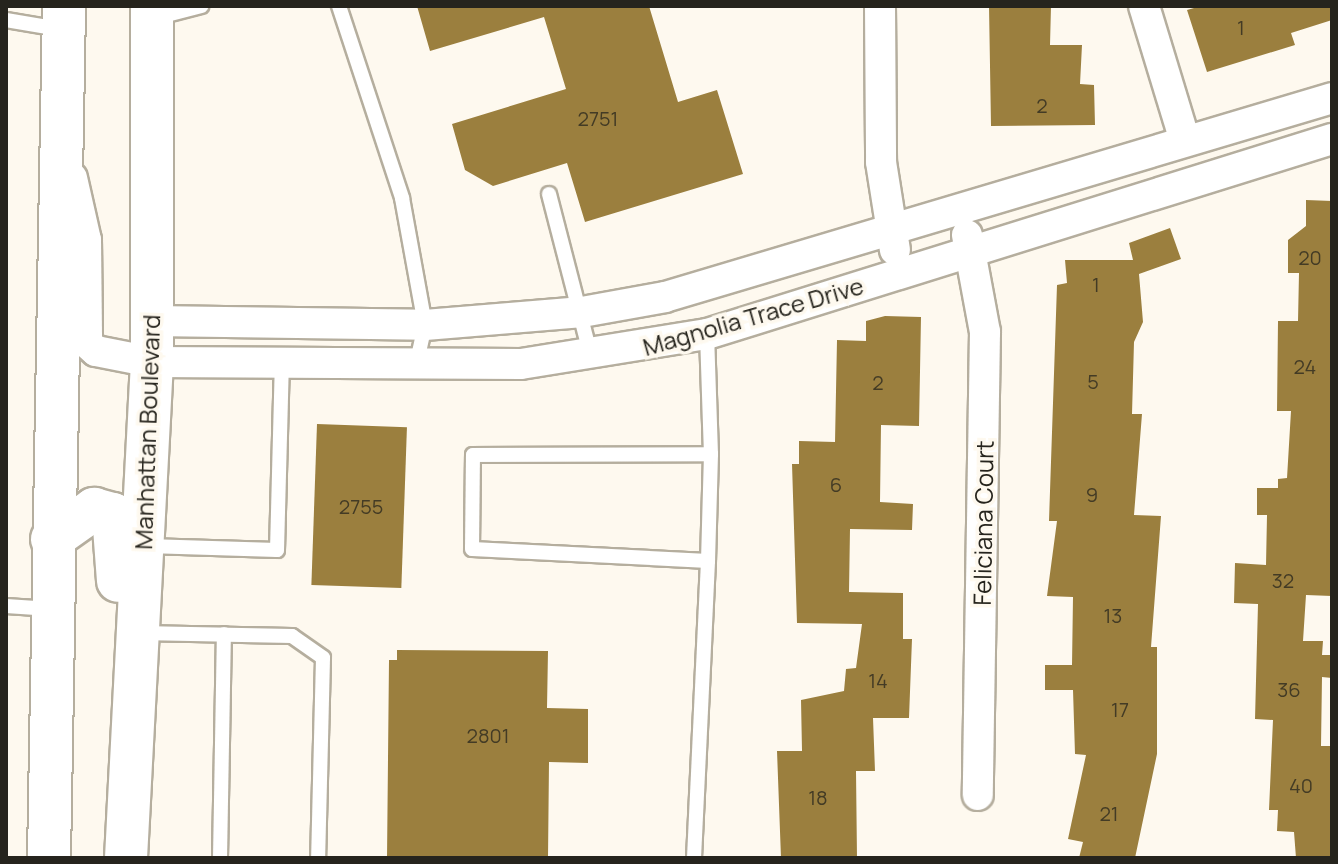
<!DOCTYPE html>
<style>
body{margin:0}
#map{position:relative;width:1338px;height:864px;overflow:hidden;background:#fef9ef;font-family:Manrope,sans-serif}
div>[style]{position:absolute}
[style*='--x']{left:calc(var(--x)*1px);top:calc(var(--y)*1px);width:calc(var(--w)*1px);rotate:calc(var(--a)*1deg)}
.building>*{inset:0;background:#9b7f3e;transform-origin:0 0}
.roads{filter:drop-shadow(2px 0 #b5ae9e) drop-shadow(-2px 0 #b5ae9e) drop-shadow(0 2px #b5ae9e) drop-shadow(0 -2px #b5ae9e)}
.lane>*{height:14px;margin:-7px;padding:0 7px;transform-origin:7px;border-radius:7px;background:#fff}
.street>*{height:30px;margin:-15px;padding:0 15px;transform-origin:15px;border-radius:15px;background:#fff}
.secondary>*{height:42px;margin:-21px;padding:0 21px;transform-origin:21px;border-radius:21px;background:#fff}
span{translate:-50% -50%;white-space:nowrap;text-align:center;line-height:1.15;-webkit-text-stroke:7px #fef9ef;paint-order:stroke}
.number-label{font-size:20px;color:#433b25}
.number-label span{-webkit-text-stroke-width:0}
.street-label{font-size:24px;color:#26241d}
.frame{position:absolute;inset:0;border:8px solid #26241d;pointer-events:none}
</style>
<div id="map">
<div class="building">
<div style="clip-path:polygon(417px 6px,649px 6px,678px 102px,717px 90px,743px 174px,585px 222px,567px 163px,493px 186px,465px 170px,452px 124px,566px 89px,544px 17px,430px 51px)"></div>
<div style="clip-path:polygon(989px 6px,1051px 6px,1050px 45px,1082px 45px,1080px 84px,1094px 85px,1095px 125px,991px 126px)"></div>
<div style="clip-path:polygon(1201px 6px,1332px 6px,1332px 20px,1291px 33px,1295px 45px,1207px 72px,1187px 10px)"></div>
<div style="clip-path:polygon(1306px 200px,1332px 201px,1332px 596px,1306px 595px,1303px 641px,1323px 641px,1322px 655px,1332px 655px,1332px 678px,1322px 677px,1321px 746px,1332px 746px,1332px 858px,1296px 858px,1294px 832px,1277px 831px,1278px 810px,1269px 810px,1273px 720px,1255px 719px,1258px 604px,1234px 603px,1235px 563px,1266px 565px,1267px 515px,1257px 515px,1257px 488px,1278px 488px,1278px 479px,1287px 478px,1291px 411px,1277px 411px,1278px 321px,1298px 321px,1299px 273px,1288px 273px,1288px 240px,1306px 226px)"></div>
<div style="clip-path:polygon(1170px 228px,1181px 259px,1139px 274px,1143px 322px,1134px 342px,1132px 414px,1142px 414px,1134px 515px,1161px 516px,1151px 647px,1157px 647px,1157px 754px,1135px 858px,1079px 858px,1083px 842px,1068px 839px,1086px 755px,1075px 754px,1073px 690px,1045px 690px,1045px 665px,1072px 665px,1073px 597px,1047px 596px,1057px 521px,1049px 521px,1057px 285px,1067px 283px,1065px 260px,1133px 260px,1129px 243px)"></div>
<div style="clip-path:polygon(885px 316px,921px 317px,919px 426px,881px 425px,880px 502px,913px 504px,912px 530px,850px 529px,849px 592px,903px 593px,903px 639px,912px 639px,909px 718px,873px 718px,875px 771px,856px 771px,857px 858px,781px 858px,777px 751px,802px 751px,801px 700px,844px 691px,846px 669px,856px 668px,862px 624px,797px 623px,792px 464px,799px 464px,799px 441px,835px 442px,837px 340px,866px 341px,866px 321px)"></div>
<div style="left:317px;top:424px;width:90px;height:161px;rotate:2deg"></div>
<div style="clip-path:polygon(397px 650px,548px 651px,547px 708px,588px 709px,588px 763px,549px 762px,548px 858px,387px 858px,389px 660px,397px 660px)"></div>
</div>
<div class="roads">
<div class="lane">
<div style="--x:339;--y:6;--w:202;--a:71.8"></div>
<div style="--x:402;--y:198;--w:129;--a:79.7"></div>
<div style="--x:425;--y:325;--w:42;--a:102.4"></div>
<div style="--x:155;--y:18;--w:48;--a:-14.6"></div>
<div style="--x:6;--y:20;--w:54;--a:9.6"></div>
<div style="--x:549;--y:194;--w:167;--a:75.5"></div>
<div style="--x:707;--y:334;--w:120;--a:88.1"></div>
<div style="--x:711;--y:454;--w:107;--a:91.6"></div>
<div style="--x:708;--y:561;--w:236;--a:-177.1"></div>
<div style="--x:472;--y:549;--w:94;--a:-89.4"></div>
<div style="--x:473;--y:455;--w:238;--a:-0.2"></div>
<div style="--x:147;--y:546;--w:130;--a:1.8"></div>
<div style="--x:277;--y:550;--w:186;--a:-88.5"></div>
<div style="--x:6;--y:606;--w:45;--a:3.8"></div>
<div style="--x:140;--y:633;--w:152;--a:1.1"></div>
<div style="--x:292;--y:636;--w:38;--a:35"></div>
<div style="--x:323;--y:658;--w:200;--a:91.4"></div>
<div style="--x:220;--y:858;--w:224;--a:-89"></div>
<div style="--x:694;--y:858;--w:297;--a:-87.3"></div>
</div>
<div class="street">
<div style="--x:880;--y:6;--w:156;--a:89.6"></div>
<div style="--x:881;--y:162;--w:89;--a:81"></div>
<div style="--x:1144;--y:6;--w:141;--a:73.1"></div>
<div style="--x:72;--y:178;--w:64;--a:77.3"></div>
<div style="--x:86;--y:240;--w:103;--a:89.4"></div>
<div style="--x:87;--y:343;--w:12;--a:42"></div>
<div style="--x:96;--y:351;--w:57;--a:11.1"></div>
<div style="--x:152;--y:362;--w:369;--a:0.3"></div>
<div style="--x:521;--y:364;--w:188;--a:-9.2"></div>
<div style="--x:707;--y:334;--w:655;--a:-17.33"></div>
<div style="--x:967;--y:235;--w:99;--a:79.5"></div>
<div style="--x:985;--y:332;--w:463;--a:90.9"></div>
<div style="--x:152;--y:321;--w:273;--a:0.8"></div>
<div style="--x:425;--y:325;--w:158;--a:-4.7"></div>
<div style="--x:582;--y:312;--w:84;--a:-10.2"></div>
<div style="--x:665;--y:297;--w:696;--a:-16.61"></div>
</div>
<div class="secondary">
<div style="--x:52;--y:539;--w:52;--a:-35.5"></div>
<div style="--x:94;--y:509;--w:20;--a:15"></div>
<div style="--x:113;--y:514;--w:67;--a:85.7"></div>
<div style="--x:49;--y:858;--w:852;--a:-88.99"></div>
<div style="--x:126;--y:858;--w:497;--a:-87"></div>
<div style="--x:152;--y:362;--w:356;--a:-90"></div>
</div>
</div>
<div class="number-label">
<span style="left:1241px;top:27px">1</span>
<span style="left:1042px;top:105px">2</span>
<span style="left:598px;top:118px">2751</span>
<span style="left:1310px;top:257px">20</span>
<span style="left:1096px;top:284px">1</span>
<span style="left:1305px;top:366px">24</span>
<span style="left:1093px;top:381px">5</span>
<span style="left:878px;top:382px">2</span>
<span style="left:836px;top:484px">6</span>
<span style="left:1092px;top:494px">9</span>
<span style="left:361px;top:506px">2755</span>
<span style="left:1283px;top:580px">32</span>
<span style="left:1113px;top:615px">13</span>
<span style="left:878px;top:680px">14</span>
<span style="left:1289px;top:689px">36</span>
<span style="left:1120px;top:709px">17</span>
<span style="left:488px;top:735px">2801</span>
<span style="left:1301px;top:785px">40</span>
<span style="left:818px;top:797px">18</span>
<span style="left:1109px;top:813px">21</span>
</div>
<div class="street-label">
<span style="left:753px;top:316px;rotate:-16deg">Magnolia Trace Drive</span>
<span style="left:147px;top:432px;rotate:-88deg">Manhattan Boulevard</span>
<span style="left:983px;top:523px;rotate:-89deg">Feliciana Court</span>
</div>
<div class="frame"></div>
</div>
